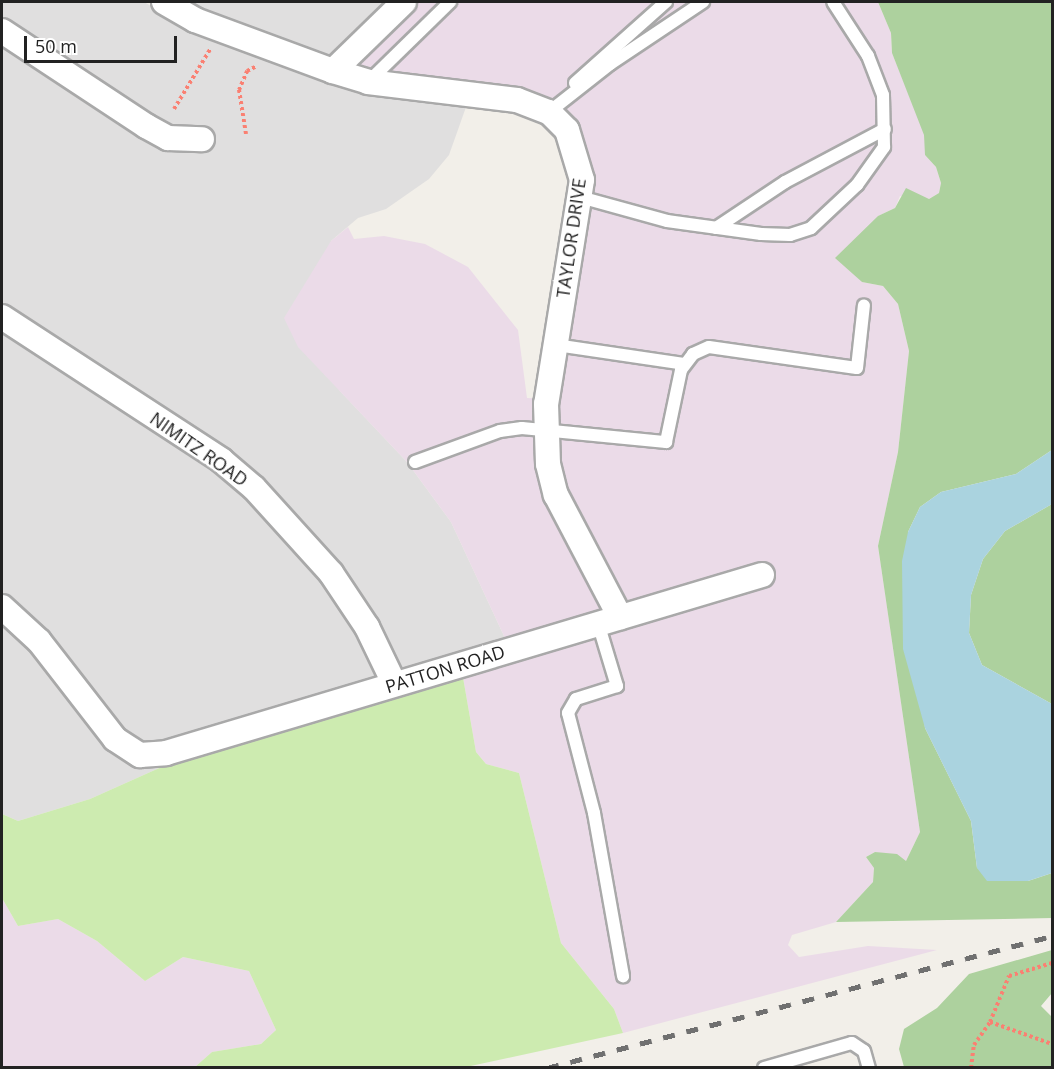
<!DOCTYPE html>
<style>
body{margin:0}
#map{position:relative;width:1054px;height:1069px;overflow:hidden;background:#f2efe9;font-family:"Open Sans",sans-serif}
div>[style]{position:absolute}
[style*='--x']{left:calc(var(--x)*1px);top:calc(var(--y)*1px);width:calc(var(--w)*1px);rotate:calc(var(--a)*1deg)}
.residential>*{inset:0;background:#e0dfdf}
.industrial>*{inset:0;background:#ebdbe8}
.grass>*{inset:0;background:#cdebb0}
.forest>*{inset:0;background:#add19e}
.water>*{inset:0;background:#aad3df}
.path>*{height:4px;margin-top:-2px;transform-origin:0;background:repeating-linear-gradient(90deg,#fa8072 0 3px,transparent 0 6px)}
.roads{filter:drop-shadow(2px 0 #a9a9a9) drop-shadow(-2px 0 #a9a9a9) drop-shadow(0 2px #a9a9a9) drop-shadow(0 -2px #a9a9a9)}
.lane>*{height:12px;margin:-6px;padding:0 6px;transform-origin:6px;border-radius:6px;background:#fff}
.street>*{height:24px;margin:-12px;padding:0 12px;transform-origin:12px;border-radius:12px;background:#fff}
.rail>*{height:4.5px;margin-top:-2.25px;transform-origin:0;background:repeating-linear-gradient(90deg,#707070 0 12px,transparent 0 24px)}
span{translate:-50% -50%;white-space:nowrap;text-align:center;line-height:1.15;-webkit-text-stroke:4.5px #fff;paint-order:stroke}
.street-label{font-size:18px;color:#222}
.frame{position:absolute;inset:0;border:3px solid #222;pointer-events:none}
.scale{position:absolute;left:24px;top:36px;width:153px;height:27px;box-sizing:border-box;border:3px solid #222;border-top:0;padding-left:8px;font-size:18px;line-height:21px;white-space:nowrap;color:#222;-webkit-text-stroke:4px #fff;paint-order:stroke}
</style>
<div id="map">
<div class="residential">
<div style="clip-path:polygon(2px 2px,144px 2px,163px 13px,182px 2px,415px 2px,471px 93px,449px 155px,429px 179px,386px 209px,358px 218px,331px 241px,339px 390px,407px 462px,451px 522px,504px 636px,505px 652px,166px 765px,90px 799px,18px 821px,2px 814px)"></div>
</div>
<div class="industrial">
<div style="clip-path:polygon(415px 2px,878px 2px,891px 33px,892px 53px,925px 135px,925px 155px,936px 167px,941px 183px,939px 193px,929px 199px,900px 196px,895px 208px,878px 216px,852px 271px,862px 282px,883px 286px,898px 304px,909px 351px,898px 452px,878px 546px,920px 832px,906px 861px,875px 852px,866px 857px,874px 868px,873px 882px,836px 922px,792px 935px,788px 945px,799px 957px,868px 946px,937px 950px,623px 1033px,614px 1009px,561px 943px,519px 773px,486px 764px,476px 752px,461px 666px,505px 651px,504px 636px,451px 522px,407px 462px,298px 347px,284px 318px,331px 241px,348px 227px,354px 239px,384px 236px,425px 244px,468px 267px,518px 330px,527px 398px,546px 399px,575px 176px,567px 143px,534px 113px,342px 73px)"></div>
<div style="clip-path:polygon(2px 898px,18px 926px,58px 919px,97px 941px,145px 981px,183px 957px,249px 971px,276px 1030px,261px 1044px,212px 1052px,195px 1067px,2px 1067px)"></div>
</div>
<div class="grass">
<div style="clip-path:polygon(461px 666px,476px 752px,486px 764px,519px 773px,561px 943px,614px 1009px,623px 1033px,466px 1067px,195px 1067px,212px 1052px,261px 1044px,276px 1030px,249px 971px,183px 957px,145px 981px,97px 941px,58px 919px,18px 926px,2px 898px,2px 814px,18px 821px,90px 799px,166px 765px)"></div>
</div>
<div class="forest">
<div style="clip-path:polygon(878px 2px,1052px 2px,1052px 450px,1016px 474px,941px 492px,920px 507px,908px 532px,925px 728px,971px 821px,977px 868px,1028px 881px,1052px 873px,1052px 918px,836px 922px,873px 882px,874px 868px,866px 857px,875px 852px,897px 854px,906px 861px,920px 832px,878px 546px,898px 452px,909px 351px,898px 304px,883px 286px,862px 282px,835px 258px,878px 216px,895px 208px,906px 188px,929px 199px,939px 193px,941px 183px,936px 167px,925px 155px,924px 135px,892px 53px,891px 33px)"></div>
<div style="clip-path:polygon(1052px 504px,1052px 704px,982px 665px,969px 633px,971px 595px,983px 559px,1005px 531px)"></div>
<div style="clip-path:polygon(1052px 950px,1052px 993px,1041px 1006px,1052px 1017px,1052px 1067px,904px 1067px,899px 1049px,904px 1029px,937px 1008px,969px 974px)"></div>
</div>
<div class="water">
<div style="clip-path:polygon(1052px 450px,1052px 504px,1005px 531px,983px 559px,971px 595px,969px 633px,982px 665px,1052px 704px,1052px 873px,1028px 881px,987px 881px,977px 868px,971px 821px,925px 728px,903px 649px,902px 561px,908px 532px,920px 507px,941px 492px,1016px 474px)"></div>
</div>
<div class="path">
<div style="--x:174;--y:109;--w:71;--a:-58.8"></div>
<div style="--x:246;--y:134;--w:45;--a:-99"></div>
<div style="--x:239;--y:90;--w:21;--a:-67"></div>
<div style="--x:247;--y:71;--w:11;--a:-27"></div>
<div style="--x:990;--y:1022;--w:50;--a:-67.6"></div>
<div style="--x:1009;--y:976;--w:45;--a:-16.8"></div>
<div style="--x:971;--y:1068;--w:23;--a:-83"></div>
<div style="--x:974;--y:1045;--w:28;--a:-55"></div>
<div style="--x:990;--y:1022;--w:66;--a:19.5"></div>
</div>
<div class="roads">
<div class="lane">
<div style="--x:368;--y:82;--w:115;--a:-44.3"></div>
<div style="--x:575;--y:83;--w:122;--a:-41.7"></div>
<div style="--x:549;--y:112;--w:78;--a:-38.2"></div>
<div style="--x:610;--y:64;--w:112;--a:-33.7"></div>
<div style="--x:580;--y:197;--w:90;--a:15.4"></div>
<div style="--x:667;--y:221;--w:95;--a:7.9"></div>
<div style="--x:761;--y:234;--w:29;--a:2"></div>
<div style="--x:790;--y:235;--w:22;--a:-18"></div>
<div style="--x:811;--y:228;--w:63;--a:-43.1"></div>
<div style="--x:857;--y:185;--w:47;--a:-54.6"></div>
<div style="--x:884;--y:147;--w:52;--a:-91.1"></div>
<div style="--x:883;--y:95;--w:42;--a:-111"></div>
<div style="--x:868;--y:56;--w:64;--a:-122.9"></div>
<div style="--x:716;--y:228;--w:83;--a:-33.7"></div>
<div style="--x:785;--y:182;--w:113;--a:-27.9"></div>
<div style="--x:556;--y:345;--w:130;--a:8.4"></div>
<div style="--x:415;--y:462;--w:90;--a:-20"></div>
<div style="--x:500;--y:431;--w:22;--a:-8"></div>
<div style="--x:522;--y:428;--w:145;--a:5.6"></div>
<div style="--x:666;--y:442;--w:74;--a:-78.2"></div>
<div style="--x:681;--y:370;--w:20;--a:-53"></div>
<div style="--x:693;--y:354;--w:17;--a:-24"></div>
<div style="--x:709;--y:347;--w:149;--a:8.1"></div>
<div style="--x:857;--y:368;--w:63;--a:-83.7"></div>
<div style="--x:598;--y:623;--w:66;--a:73.2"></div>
<div style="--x:617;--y:686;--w:43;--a:162.4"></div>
<div style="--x:576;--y:699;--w:16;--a:120"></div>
<div style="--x:568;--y:713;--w:103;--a:75.4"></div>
<div style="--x:594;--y:813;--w:166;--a:79.9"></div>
<div style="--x:764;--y:1068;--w:91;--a:-15.9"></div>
<div style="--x:852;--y:1043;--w:14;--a:34"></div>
<div style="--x:864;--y:1051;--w:18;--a:74"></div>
</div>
<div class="street">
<div style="--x:164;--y:2;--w:36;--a:30"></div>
<div style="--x:195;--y:20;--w:147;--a:20.3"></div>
<div style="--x:333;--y:71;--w:37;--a:17"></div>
<div style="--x:368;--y:82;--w:150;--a:6.9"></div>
<div style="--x:517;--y:100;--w:34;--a:21"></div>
<div style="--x:549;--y:112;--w:25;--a:45"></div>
<div style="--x:567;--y:130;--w:52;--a:73.3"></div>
<div style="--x:582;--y:180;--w:227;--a:99.1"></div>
<div style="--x:546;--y:404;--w:60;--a:88.1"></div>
<div style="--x:548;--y:464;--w:32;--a:76"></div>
<div style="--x:556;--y:495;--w:138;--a:62.3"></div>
<div style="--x:2;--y:31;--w:173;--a:33.4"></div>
<div style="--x:146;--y:126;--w:25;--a:29"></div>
<div style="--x:168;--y:138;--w:34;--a:2"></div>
<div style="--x:333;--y:71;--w:99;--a:-44.2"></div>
<div style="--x:2;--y:317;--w:262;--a:33.1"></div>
<div style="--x:221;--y:460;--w:43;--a:40.3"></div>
<div style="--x:254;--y:488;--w:115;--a:47.8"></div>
<div style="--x:331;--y:573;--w:65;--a:56.3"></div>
<div style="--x:367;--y:627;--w:62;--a:64.3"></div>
<div style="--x:2;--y:607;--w:50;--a:42.6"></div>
<div style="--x:39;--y:641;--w:124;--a:52.2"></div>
<div style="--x:115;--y:739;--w:30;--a:33"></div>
<div style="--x:140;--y:755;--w:26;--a:-4"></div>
<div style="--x:166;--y:753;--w:622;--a:-16.63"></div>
</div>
</div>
<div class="rail">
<div style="--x:547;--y:1068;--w:522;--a:-14.65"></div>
</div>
<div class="street-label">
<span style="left:571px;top:238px;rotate:-82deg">TAYLOR DRIVE</span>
<span style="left:199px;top:449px;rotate:35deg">NIMITZ ROAD</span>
<span style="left:445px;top:669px;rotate:-17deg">PATTON ROAD</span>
</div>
<div class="frame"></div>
<div class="scale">50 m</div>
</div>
